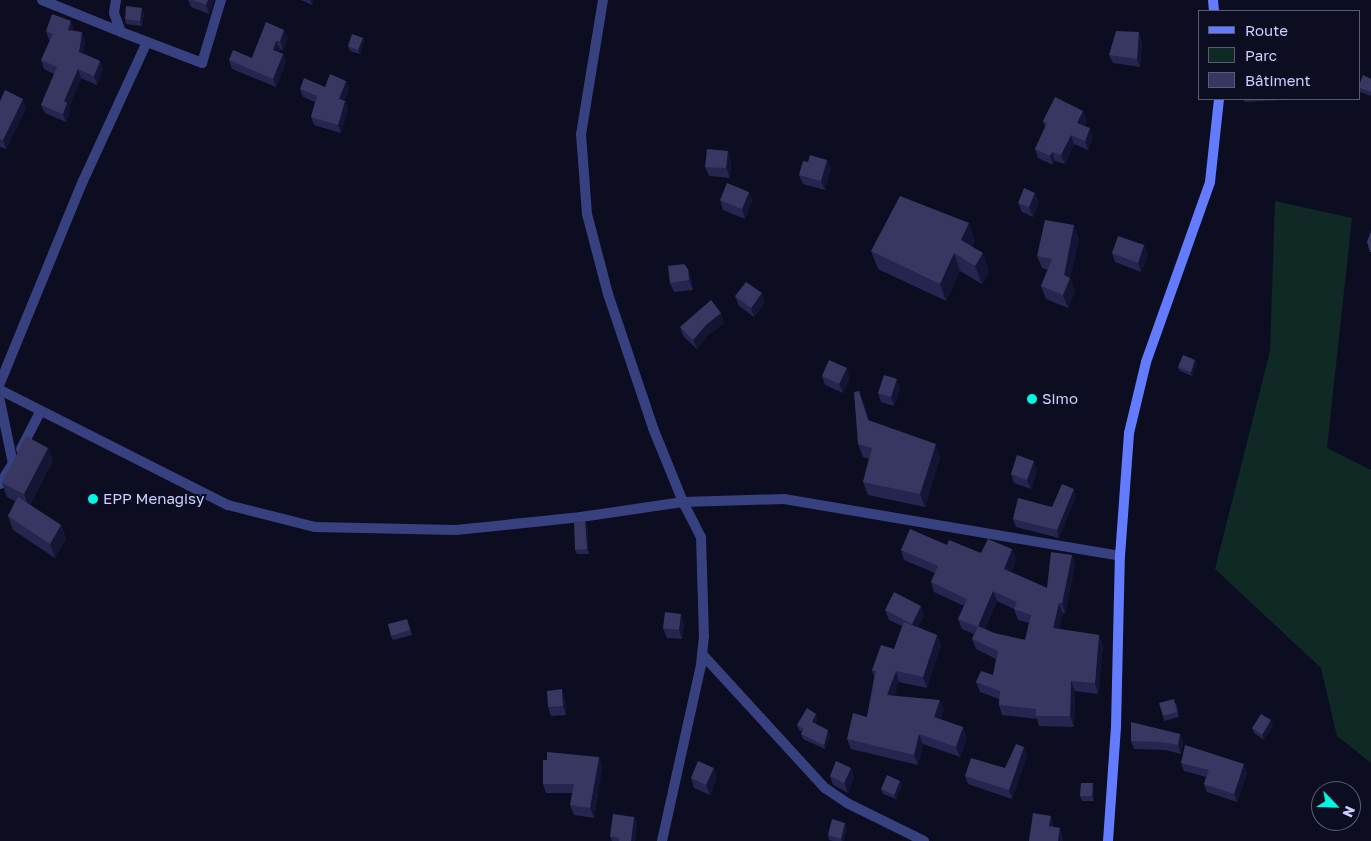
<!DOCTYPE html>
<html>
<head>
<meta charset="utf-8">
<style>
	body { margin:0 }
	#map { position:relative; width:1371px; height:841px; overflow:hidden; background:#0c0d20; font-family:"Golos Text",sans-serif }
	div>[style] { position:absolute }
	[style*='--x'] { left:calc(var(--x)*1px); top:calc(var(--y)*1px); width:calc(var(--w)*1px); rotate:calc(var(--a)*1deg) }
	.green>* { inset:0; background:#0f2a25 }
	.street>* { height:10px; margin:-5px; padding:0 5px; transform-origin:5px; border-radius:5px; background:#374180 }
	.secondary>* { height:10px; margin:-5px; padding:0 5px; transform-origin:5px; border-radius:5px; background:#637bff }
	.wall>* { inset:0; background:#26254f }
	.shaded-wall>* { inset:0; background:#141434 }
	.building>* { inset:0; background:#373762 }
	.dots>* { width:14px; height:14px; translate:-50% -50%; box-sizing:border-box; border:2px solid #0c0d20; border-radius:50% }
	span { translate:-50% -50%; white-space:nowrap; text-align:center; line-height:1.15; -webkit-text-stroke:4px #0c0d20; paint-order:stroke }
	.poi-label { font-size:15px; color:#cccfff }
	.left { translate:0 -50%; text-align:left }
	.legend { position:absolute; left:1198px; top:10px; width:162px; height:90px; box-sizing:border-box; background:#0c0d20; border:1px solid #595b79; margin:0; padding:6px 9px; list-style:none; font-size:15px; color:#cccfff }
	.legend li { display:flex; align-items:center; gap:10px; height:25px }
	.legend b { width:25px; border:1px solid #595b79 }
	.north { position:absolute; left:1311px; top:781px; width:50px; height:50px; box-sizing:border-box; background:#0c0d20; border:1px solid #595b79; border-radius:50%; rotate:114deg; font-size:14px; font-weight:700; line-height:20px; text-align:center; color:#cccfff }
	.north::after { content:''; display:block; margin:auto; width:18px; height:22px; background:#00f7e3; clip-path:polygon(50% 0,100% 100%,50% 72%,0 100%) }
</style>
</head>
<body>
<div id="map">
	<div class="green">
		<i style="clip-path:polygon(1275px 201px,1352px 218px,1327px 448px,1371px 470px,1371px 763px,1337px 736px,1321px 668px,1215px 569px,1270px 351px)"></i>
	</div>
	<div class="street">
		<i style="--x:42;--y:0;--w:85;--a:22.1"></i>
		<i style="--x:116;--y:0;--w:13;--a:99"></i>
		<i style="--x:114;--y:13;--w:20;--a:70"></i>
		<i style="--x:121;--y:32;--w:87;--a:20.9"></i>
		<i style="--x:202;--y:63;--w:66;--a:-73.2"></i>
		<i style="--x:603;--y:0;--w:136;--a:99.3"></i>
		<i style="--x:581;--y:134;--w:80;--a:85.7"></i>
		<i style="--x:587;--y:214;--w:83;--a:75.3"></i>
		<i style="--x:608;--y:294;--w:141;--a:71.4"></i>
		<i style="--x:653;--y:428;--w:80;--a:67.9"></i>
		<i style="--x:683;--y:502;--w:39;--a:63"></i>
		<i style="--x:701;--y:537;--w:99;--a:88.3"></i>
		<i style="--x:704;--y:636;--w:29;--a:96"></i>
		<i style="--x:701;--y:665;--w:180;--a:102.5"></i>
		<i style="--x:0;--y:383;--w:218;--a:-67.7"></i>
		<i style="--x:83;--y:181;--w:153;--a:-65.3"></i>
		<i style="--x:0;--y:390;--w:255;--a:26.8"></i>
		<i style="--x:228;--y:505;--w:90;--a:14.2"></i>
		<i style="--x:315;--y:527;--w:141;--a:1.2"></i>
		<i style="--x:456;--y:530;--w:126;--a:-5.9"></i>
		<i style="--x:581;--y:517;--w:103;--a:-8.4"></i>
		<i style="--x:683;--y:502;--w:101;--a:-1.7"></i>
		<i style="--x:784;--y:499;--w:341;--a:9.6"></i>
		<i style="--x:0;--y:401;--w:64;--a:78.3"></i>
		<i style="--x:21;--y:449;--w:42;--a:-62.8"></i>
		<i style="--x:0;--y:484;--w:26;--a:-58"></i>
		<i style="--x:702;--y:654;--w:182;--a:47.5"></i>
		<i style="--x:825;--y:788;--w:27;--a:34"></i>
		<i style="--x:847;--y:803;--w:86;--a:26.3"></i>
	</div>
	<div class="secondary">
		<i style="--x:1213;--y:0;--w:11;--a:85"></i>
		<i style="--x:1108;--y:841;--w:114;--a:-86"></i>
		<i style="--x:1116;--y:727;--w:171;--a:-88.7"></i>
		<i style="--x:1120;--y:556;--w:123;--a:-85.8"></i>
		<i style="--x:1129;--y:433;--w:73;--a:-76.5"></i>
		<i style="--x:1146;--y:362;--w:191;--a:-70.4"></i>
		<i style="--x:1210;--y:182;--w:83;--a:-83.8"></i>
	</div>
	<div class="wall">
		<i style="clip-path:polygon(188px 0,214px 0,209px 14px,191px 7px)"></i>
		<i style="clip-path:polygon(301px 0,313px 0,312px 5px)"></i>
		<i style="clip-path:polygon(144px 13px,142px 26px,126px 24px,125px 19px)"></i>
		<i style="clip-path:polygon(266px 22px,288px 38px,283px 50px,280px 49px,279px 52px,283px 54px,286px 63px,276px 87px,232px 69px,229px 60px,252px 58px)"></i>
		<i style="clip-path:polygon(74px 30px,74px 31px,85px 40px,83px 53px,100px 61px,103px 69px,97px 85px,81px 78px,69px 107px,70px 111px,66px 122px,45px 113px,41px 105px,54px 74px,44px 69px,41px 60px,50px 40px,49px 40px,46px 31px)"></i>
		<i style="clip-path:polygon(363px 38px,364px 43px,360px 54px,350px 51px,348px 46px)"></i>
		<i style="clip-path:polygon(1142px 41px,1140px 67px,1113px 63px,1109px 55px)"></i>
		<i style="clip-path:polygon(1371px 79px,1371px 96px,1360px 92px,1360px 83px)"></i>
		<i style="clip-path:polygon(346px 81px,349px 89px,344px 100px,345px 101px,348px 109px,341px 133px,314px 125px,311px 117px,315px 102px,303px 97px,300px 89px,325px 87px)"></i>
		<i style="clip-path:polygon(1244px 99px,1301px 99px,1245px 102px)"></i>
		<i style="clip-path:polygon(0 101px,26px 108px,6px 149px,0 147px)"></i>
		<i style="clip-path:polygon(1087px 120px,1084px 126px,1093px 137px,1088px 150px,1074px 144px,1065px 164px,1055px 161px,1053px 165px,1038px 158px,1035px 149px,1045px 127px,1043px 121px)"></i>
		<i style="clip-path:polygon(731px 160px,730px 178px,709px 176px,705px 167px)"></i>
		<i style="clip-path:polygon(827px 160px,831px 169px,825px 190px,803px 184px,799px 175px)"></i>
		<i style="clip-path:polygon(749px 192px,752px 201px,745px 219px,723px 210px,720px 200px)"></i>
		<i style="clip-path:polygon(1039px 202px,1033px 217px,1022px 212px,1018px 203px)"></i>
		<i style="clip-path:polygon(1079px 238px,1070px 278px,1075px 291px,1068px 308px,1046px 299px,1041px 286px,1048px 270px,1042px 268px,1037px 256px)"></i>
		<i style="clip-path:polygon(975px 240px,972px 247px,989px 271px,982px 284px,960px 271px,946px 301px,878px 269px,871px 251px)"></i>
		<i style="clip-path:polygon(1144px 245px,1148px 255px,1141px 272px,1115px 262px,1112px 253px)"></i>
		<i style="clip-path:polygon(688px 269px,691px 278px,693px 290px,674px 292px,670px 283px)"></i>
		<i style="clip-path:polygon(735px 296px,765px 302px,754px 317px,739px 306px)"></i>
		<i style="clip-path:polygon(724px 323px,709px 334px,697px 349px,683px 336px,680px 327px)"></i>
		<i style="clip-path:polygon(1197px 364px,1192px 376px,1180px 371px,1178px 367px)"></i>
		<i style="clip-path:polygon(822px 376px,850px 378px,843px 393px,825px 385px)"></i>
		<i style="clip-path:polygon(900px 389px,894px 406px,881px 402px,878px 393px)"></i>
		<i style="clip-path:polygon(864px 404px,869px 421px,940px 457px,925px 507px,868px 495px,863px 482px,869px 459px,863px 457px,858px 444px)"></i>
		<i style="clip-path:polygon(48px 448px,53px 461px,30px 505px,61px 525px,66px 539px,55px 558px,13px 530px,8px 516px,15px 501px,7px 497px,2px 483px)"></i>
		<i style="clip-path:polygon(1037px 470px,1031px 489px,1014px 483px,1011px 474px)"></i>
		<i style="clip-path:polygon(1076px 496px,1059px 538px,1016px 527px,1013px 519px,1052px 507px)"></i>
		<i style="clip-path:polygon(585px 521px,587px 525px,589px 554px,577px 554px,575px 550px)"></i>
		<i style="clip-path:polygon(evenodd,947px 545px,981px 553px,1012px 549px,1016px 560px,1011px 572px,1047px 588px,1072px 555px,1075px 565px,1065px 613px,1063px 613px,1059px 629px,1099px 635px,1103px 645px,1098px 694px,1075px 691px,1074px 727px,1039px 726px,1037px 719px,1002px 715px,999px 705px,999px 699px,980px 692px,976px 682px,993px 675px,996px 659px,976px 649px,972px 639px,974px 634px,962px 629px,958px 619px,964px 606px,934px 592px,931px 582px,935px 573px,904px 560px,901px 550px,947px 545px,997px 601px,1014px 609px,1018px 620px,1029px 623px,1025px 640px,994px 633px,985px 629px,997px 601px)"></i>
		<i style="clip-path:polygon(885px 610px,924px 615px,918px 627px,937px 635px,941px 645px,927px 688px,899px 682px,894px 696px,944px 710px,940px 719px,963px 727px,967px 738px,960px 757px,923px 744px,918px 765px,851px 749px,847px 739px,867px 717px,874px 677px,872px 670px,894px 649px,902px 626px,889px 620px)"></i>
		<i style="clip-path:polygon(407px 619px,412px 635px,393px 640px,391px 636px)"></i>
		<i style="clip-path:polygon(684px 623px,682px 639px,667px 638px,663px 628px)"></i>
		<i style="clip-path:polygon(565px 699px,566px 715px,551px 716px,548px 707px)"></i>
		<i style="clip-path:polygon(1176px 703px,1179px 717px,1164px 721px,1163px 716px)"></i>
		<i style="clip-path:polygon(818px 718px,815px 724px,830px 735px,825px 749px,803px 739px,801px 734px,802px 732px,799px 730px,797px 725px)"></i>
		<i style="clip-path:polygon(1273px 725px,1264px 740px,1254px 733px,1252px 728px)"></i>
		<i style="clip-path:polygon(1180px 734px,1183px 743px,1181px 754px,1165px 750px,1134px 749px,1131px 741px)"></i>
		<i style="clip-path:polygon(1027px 756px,1012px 799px,968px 784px,965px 776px,1005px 768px)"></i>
		<i style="clip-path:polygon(599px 757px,602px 767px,594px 818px,574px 815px,570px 805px,572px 793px,546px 793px,543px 784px)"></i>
		<i style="clip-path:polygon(1181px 763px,1247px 773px,1237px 802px,1207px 792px,1204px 784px,1206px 777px,1184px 771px)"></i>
		<i style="clip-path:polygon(851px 768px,854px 777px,848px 793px,833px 785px,830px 776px)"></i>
		<i style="clip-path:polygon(717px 777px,710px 795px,694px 788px,691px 778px)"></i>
		<i style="clip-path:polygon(902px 785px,896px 799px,883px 794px,881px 789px)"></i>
		<i style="clip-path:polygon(1094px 788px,1094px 801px,1082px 801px,1080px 796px)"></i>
		<i style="clip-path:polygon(634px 817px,637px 825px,635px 841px,612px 841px,610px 836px)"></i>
		<i style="clip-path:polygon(847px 828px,843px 841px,833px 841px,829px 840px,828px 835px)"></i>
	</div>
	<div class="shaded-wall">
		<i style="clip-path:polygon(208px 0,214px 0,209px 14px,206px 5px)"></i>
		<i style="clip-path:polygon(310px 0,313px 0,312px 5px)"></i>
		<i style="clip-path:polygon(142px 8px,144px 13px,142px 26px,140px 21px)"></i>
		<i style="clip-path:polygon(71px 21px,74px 30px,71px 38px,68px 30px)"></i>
		<i style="clip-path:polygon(284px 30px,288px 38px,283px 50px,280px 41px)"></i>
		<i style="clip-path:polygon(82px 32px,85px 40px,82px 60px,79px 52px)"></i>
		<i style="clip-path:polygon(1139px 32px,1142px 41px,1140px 67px,1137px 59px)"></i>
		<i style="clip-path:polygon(363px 38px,364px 43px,360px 54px,358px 50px)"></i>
		<i style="clip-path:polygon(276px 41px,280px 49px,276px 59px,273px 50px)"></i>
		<i style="clip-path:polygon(283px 54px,286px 63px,276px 87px,273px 79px)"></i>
		<i style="clip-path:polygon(100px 61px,103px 69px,97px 85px,94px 76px)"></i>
		<i style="clip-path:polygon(78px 69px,81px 78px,69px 107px,70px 111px,66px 122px,63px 114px,64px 101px)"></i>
		<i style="clip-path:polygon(346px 81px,349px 89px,342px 107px,339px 99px)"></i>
		<i style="clip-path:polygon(23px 99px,26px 108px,6px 149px,3px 140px)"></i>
		<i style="clip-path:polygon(345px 101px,348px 109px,341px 133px,338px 125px)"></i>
		<i style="clip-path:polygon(1083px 111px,1087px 120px,1081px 132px,1077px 123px)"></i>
		<i style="clip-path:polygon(1090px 128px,1093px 137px,1088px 150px,1085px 141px)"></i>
		<i style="clip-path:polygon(1071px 135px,1074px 144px,1065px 164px,1061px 155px)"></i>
		<i style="clip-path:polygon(728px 151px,731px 160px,730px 178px,726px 168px)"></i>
		<i style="clip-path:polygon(1052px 152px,1055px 161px,1053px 165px,1050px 156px)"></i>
		<i style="clip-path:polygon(827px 160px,831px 169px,825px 190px,821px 181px)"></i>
		<i style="clip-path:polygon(749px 192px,752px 201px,745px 219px,742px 209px)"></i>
		<i style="clip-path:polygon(1035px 193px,1039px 202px,1033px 217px,1029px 207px)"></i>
		<i style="clip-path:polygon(969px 223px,975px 240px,967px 257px,961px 240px)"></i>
		<i style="clip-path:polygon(1074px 225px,1079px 238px,1070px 278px,1075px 291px,1068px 308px,1063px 295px,1064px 275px)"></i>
		<i style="clip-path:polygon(1144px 245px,1148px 255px,1141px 272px,1138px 263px)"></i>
		<i style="clip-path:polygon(954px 253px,960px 271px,946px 301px,940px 284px)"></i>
		<i style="clip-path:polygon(983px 253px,989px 271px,982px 284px,975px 266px)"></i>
		<i style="clip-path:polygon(688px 269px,691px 278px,693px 290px,689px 280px)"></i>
		<i style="clip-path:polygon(762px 293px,765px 302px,754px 317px,751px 308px)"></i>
		<i style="clip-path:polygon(721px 313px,724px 323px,709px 334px,697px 349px,693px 340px,706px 325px)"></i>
		<i style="clip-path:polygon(1195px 360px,1197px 364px,1192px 376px,1191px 372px)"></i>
		<i style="clip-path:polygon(847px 368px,850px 378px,843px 393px,839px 384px)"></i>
		<i style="clip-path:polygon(897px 379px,900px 389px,894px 406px,891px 397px)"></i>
		<i style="clip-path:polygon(859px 391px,864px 404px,872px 433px,868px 420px)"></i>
		<i style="clip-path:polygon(936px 444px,940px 457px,925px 507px,920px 494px)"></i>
		<i style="clip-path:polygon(48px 448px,53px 461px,29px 508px,24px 494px)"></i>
		<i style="clip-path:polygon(1034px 461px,1037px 470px,1031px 489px,1027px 480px)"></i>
		<i style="clip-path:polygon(1074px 489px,1076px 496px,1059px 538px,1057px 530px)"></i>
		<i style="clip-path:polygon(585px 521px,587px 525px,589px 554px,587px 549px)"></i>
		<i style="clip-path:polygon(61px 525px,66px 539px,55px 558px,50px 544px)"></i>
		<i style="clip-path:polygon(1012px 549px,1016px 560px,1008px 579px,1004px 569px)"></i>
		<i style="clip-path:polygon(1072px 555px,1075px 565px,1065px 613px,1062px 603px)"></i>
		<i style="clip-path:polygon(993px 591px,997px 601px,982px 636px,978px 626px)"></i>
		<i style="clip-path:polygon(1059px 603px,1063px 613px,1057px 639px,1053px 628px)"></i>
		<i style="clip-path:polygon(921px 606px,924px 615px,915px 633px,912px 624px)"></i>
		<i style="clip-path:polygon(681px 614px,684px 623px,682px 639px,679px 630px)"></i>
		<i style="clip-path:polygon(937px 635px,941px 645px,927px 688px,923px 677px)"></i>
		<i style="clip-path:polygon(1099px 635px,1103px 645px,1098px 694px,1095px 683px)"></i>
		<i style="clip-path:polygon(896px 671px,899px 682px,891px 706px,887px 695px)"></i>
		<i style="clip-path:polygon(1071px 681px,1075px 691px,1074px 727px,1070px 716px)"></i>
		<i style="clip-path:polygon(562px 689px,565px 699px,566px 715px,563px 706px)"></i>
		<i style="clip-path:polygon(940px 700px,944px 710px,937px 727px,934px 717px)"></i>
		<i style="clip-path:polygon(816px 714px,818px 718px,814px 727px,812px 722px)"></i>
		<i style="clip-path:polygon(1271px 720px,1273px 725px,1264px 740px,1262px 735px)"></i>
		<i style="clip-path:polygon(963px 727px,967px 738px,960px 757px,956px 747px)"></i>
		<i style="clip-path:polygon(828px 730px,830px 735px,825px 749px,824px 745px)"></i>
		<i style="clip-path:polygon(919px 734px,923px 744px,918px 765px,914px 755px)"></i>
		<i style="clip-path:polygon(1180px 734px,1183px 743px,1181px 754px,1178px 745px)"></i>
		<i style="clip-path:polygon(1024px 747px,1027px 756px,1012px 799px,1009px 790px)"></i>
		<i style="clip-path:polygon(599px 757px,602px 767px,594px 818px,590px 808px)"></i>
		<i style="clip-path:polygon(1244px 764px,1247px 773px,1237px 802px,1234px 794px)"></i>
		<i style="clip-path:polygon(714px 768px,717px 777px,710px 795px,706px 785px)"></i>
		<i style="clip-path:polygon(851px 768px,854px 777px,848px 793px,844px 783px)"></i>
		<i style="clip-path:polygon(900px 781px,902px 785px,896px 799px,894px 795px)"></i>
		<i style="clip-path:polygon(1093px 783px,1094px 788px,1094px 801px,1092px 796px)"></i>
		<i style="clip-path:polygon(1051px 816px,1054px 826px,1053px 836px,1049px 826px)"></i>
		<i style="clip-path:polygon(634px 817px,637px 825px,635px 841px,631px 841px)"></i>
		<i style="clip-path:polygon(845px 823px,847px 828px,843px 841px,842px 841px,841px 839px)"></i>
		<i style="clip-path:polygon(1060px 828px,1063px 837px,1063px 841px,1058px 841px)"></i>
	</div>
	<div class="building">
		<i style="clip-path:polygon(193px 0,208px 0,206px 5px)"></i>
		<i style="clip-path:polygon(126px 6px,142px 8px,140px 21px,125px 19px)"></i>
		<i style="clip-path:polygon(52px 14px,71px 21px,68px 30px,82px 32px,79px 52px,100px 61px,94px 76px,78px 69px,64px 101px,67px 103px,63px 114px,41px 105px,57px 67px,41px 60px,53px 34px,46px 31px)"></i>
		<i style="clip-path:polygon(266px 22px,284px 30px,280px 41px,276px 41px,273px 50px,283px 54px,273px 79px,229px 60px,233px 50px,252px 58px)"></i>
		<i style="clip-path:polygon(1116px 31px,1139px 32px,1137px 59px,1109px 55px)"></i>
		<i style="clip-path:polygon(352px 34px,363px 38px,358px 50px,348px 46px)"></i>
		<i style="clip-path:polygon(330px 74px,346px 81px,339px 99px,345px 101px,338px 125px,311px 117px,317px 96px,300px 89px,304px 78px,325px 87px)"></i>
		<i style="clip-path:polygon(1363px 75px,1371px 79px,1371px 92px,1360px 88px,1360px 83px)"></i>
		<i style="clip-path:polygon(5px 90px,23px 99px,3px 140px,0 139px,0 101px)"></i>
		<i style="clip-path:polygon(1055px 97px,1083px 111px,1077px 123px,1090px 128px,1085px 141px,1071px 135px,1061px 155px,1052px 152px,1050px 156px,1035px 149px,1047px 123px,1043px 121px)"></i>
		<i style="clip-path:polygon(707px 149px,728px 151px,726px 168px,705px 167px)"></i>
		<i style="clip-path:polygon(810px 155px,827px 160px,821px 181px,799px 175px,803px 161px,808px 162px)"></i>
		<i style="clip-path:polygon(727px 183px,749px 192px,742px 209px,720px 200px)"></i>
		<i style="clip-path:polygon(1024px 188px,1035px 193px,1029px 207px,1018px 203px)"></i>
		<i style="clip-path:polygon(900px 196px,969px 223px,961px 240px,983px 253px,975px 266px,954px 253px,940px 284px,871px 251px)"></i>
		<i style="clip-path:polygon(1045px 220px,1074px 225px,1064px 275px,1070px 278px,1063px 295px,1041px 286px,1052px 259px,1037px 256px)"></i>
		<i style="clip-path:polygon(1371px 231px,1371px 252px,1370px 252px,1367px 242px)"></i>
		<i style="clip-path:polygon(1118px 236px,1144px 245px,1138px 263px,1112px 253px)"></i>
		<i style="clip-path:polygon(684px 264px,688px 269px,689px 280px,670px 283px,668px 266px)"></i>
		<i style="clip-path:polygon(746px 282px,762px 293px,751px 308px,735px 296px)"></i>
		<i style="clip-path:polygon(711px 300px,721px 313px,706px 325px,693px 340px,680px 327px)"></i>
		<i style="clip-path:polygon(1183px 355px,1195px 360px,1191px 372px,1178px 367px)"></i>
		<i style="clip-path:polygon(829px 360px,847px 368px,839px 384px,822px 376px)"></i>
		<i style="clip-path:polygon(884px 375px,897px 379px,891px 397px,878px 393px)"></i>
		<i style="clip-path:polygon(859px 391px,868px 420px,936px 444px,920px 494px,863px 482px,872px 448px,858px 444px,854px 392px)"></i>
		<i style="clip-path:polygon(26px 436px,48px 448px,24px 494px,2px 483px)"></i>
		<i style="clip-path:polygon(1017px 455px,1034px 461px,1027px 480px,1011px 474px)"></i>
		<i style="clip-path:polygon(1062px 484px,1074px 489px,1057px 530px,1013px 519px,1018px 498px,1052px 507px)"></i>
		<i style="clip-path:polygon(18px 497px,61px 525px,50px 544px,8px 516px)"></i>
		<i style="clip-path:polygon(585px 521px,587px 549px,575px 550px,574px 522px)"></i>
		<i style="clip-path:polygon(evenodd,910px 529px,947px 545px,949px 540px,981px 553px,988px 539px,1012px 549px,1004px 569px,1047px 588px,1051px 552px,1072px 555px,1062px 603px,1059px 603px,1053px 628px,1099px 635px,1095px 683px,1071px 681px,1070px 716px,1036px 716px,1036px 709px,999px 705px,1000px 691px,976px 682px,981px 671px,993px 675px,998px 651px,972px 639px,978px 627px,958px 619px,967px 599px,931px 582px,938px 566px,901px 550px,910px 529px,993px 591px,1017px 602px,1014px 609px,1031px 615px,1025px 640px,994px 633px,978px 626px,993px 591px)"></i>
		<i style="clip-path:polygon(894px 592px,921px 606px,912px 624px,885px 610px)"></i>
		<i style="clip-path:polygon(665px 612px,681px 614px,679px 630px,663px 628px)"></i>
		<i style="clip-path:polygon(407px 619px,410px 630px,391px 636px,388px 624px)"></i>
		<i style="clip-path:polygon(904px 622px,937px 635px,923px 677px,896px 671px,887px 695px,940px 700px,934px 717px,963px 727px,956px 747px,919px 734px,914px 755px,847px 739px,853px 713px,867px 717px,876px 671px,872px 670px,881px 645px,894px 649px)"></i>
		<i style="clip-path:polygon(562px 689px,563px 706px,548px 707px,547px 691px)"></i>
		<i style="clip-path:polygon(1174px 699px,1177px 712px,1163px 716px,1159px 703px)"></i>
		<i style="clip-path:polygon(807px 708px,816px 714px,812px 722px,828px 730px,824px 745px,801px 734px,804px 729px,797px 725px)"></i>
		<i style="clip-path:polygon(1261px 714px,1271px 720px,1262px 735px,1252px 728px)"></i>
		<i style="clip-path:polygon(1131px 722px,1180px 734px,1178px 745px,1162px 742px,1131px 741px)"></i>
		<i style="clip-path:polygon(1016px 744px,1024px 747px,1009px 790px,965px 776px,971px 758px,1005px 768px)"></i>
		<i style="clip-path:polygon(1185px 745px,1244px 764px,1234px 794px,1204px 784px,1209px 770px,1181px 763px)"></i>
		<i style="clip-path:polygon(547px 752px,599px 757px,590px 808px,570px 805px,574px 784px,543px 784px,543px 760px,547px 760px)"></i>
		<i style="clip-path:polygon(698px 761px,714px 768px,706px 785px,691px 778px)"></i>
		<i style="clip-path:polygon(836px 761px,851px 768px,844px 783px,830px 776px)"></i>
		<i style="clip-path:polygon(887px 775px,900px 781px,894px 795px,881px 789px)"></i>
		<i style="clip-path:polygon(1081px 783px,1093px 783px,1092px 796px,1080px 796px)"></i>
		<i style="clip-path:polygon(1033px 813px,1051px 816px,1049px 826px,1060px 828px,1058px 841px,1029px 841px)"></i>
		<i style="clip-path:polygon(613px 814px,634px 817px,631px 841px,619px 841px,619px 838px,610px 836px)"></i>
		<i style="clip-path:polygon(832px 819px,845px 823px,841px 839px,828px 835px)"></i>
	</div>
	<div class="dots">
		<i style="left:1032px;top:399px;background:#00f7e3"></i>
		<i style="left:93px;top:499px;background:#00f7e3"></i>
	</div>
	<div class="poi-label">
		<span class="left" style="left:1042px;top:399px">Simo</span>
		<span class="left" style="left:103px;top:499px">EPP Menagisy</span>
	</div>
	<ul class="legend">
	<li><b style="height:6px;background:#637bff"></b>Route</li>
	<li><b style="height:14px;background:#0f2a25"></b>Parc</li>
	<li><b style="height:14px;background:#373762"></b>Bâtiment</li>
	</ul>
	<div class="north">N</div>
</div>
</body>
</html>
